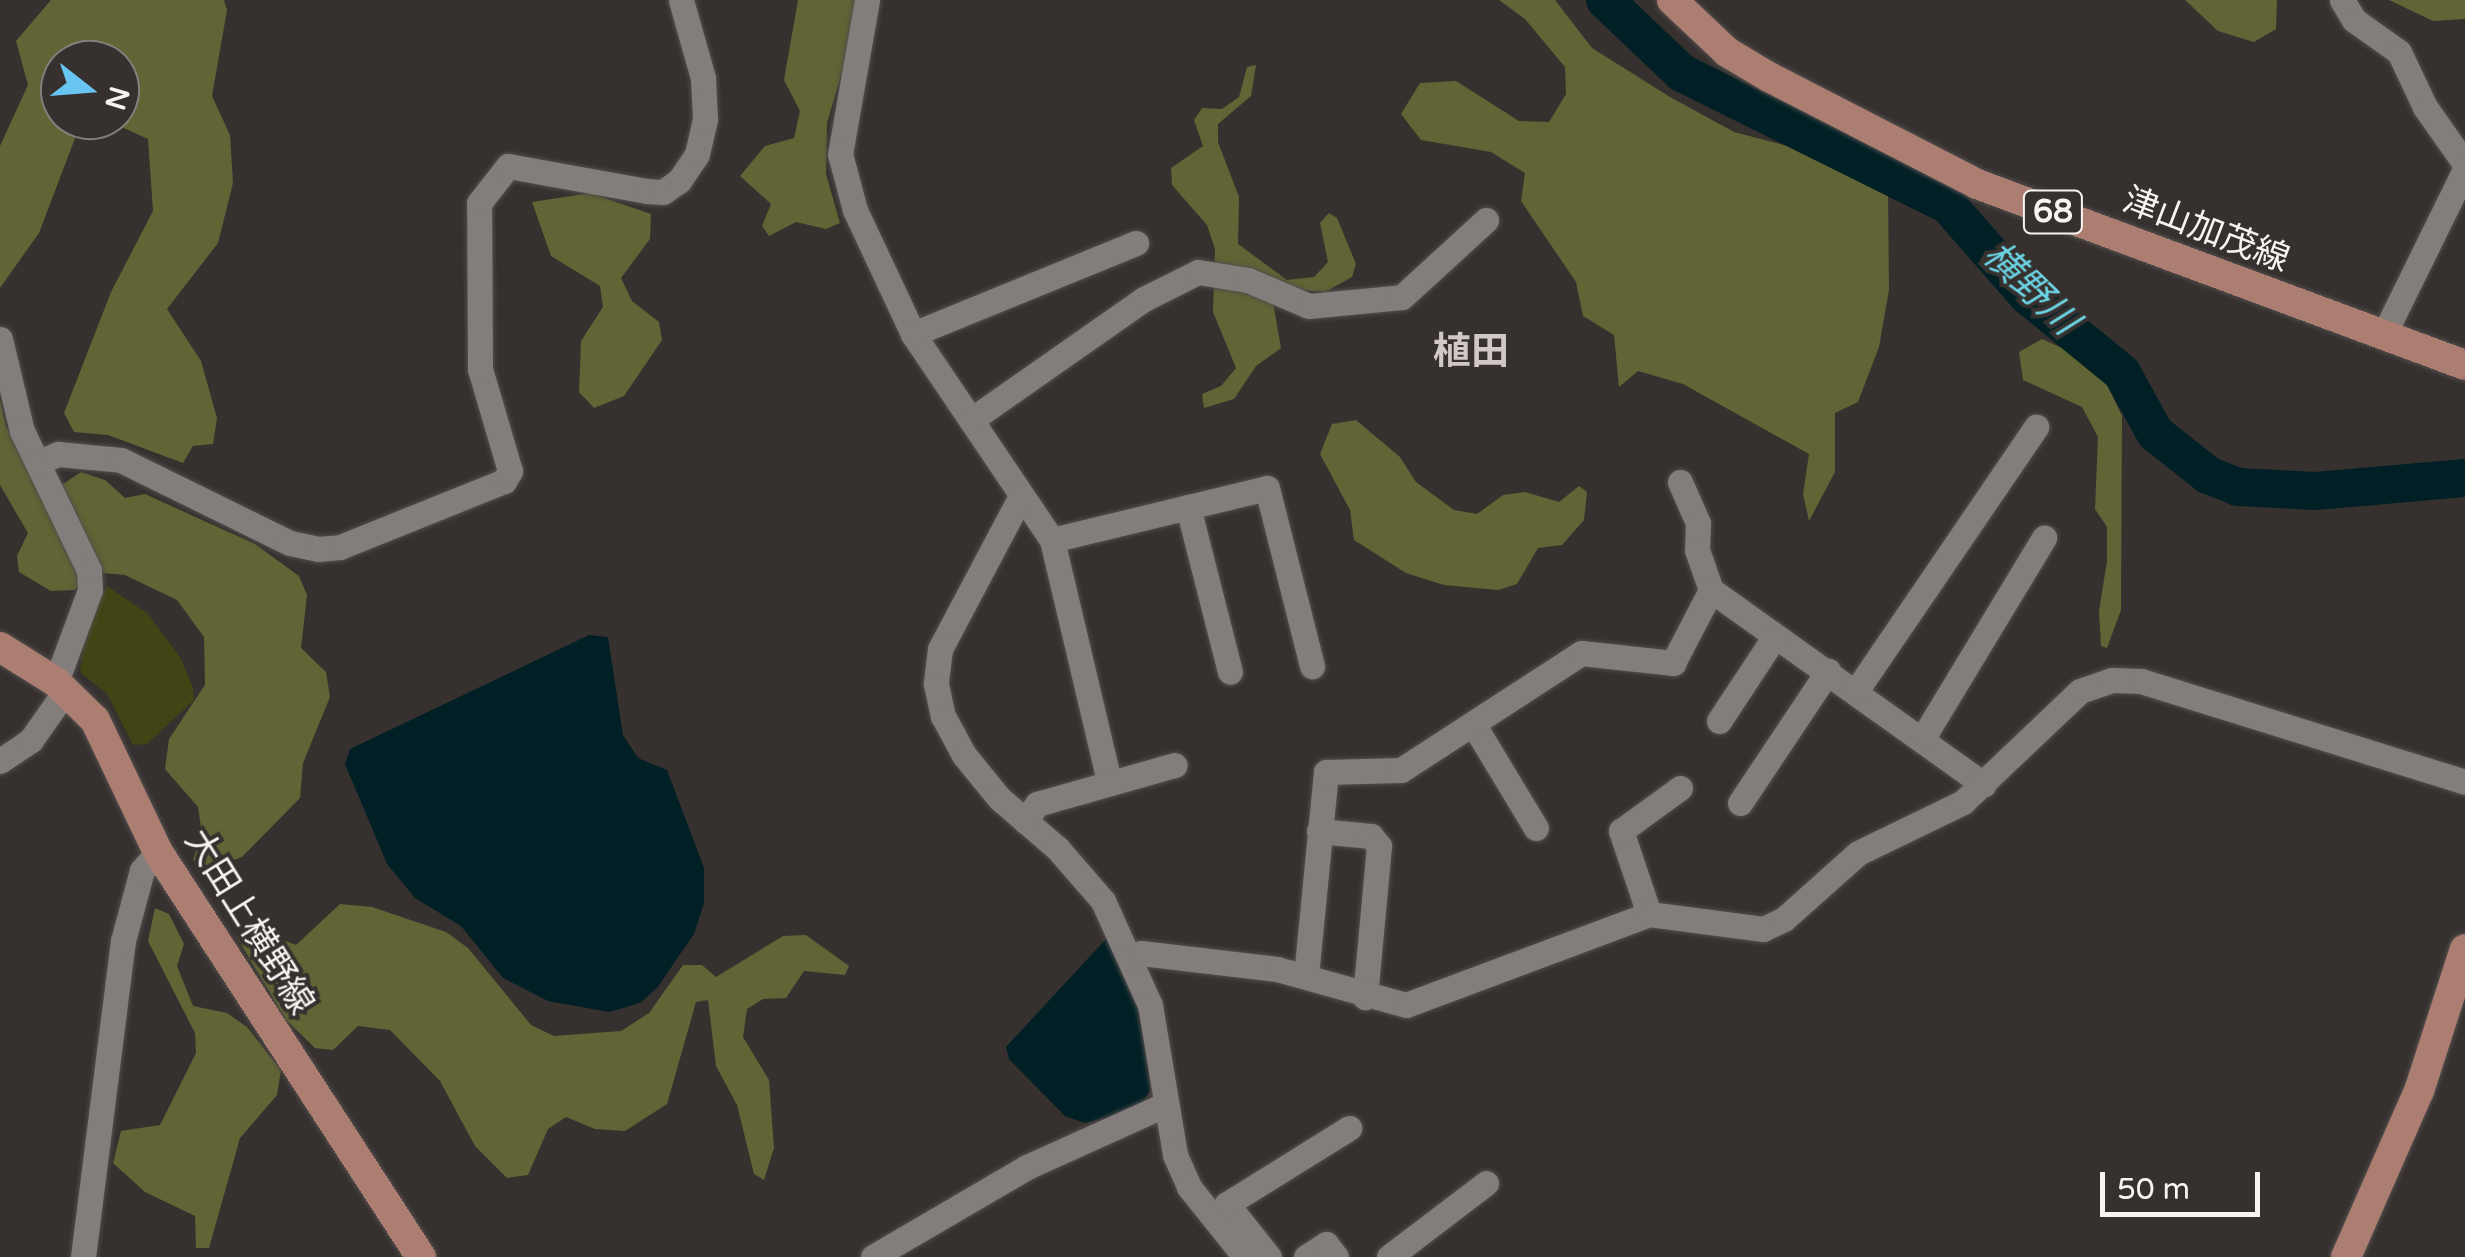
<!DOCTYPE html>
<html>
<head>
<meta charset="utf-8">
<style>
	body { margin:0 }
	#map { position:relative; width:2465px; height:1257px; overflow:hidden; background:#36312f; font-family:"Varela Round","Noto Sans JP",sans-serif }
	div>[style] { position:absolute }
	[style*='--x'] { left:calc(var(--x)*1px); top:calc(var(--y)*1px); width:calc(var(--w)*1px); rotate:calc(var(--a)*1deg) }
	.green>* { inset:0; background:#424415 }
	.forest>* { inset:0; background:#616434 }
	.water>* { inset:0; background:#002026 }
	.river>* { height:38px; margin:-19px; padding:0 19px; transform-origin:19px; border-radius:19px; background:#002026 }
	.roads { filter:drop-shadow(0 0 2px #524e4c) drop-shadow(0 0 2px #524e4c) }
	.minor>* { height:25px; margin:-12.5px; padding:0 12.5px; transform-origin:12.5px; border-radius:12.5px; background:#837d7b }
	.major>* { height:30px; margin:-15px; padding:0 15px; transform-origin:15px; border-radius:15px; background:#ac7e72 }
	span { translate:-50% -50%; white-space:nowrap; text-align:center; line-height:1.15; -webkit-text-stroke:8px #36312f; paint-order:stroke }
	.shield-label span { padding:2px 8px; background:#36312f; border:2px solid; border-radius:8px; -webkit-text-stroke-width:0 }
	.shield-label { font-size:32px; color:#f8f4f3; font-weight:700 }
	.street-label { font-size:35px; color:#f8f4f3 }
	.water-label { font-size:38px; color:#6bd4e4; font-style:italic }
	.neighbourhood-label { font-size:38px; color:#d0c9c6; font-weight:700 }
	.north { position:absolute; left:40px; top:40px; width:100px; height:100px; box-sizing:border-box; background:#36312f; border:2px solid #847f7d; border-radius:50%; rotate:107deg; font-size:28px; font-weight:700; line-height:40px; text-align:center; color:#f8f4f3 }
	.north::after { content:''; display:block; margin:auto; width:35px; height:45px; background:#68c4f0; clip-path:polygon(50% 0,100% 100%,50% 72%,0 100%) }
	.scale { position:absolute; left:2100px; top:1172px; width:160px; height:45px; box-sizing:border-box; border:5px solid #f8f4f3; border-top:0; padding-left:12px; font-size:30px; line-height:35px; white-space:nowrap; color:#f8f4f3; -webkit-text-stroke:8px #36312f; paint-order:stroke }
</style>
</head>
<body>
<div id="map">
	<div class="green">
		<i style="clip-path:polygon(107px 586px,148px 614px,180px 657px,193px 687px,194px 700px,147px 744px,133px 745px,107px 694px,80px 672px,85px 635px)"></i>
	</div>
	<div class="forest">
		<i style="clip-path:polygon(51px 0,224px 0,227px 10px,212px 96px,230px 135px,233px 183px,218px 243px,167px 309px,201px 361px,217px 418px,213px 444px,193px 446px,183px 463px,108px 435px,74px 432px,64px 413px,111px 292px,153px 211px,148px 139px,106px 120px,120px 120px,120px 60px,60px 60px,60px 120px,82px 120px,39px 233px,0 288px,0 146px,28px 85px,16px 41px)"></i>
		<i style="clip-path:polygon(798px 0,855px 0,847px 56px,827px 123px,826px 174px,840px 223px,826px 229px,796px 222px,769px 236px,762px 226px,771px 204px,740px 176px,765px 146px,794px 138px,800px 111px,784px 80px)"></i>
		<i style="clip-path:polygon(1499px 0,1555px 0,1592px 48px,1670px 97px,1734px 132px,1807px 151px,1888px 188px,1889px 290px,1879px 347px,1858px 402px,1835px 413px,1835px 472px,1809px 521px,1803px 494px,1809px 454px,1683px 384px,1638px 371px,1619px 387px,1614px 335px,1583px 316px,1576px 282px,1521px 201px,1525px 173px,1491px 152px,1421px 140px,1401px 114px,1420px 83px,1456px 81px,1519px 121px,1549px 122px,1566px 94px,1565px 67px,1525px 19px)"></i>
		<i style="clip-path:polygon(2185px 0,2277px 0,2276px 29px,2254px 42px,2218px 31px)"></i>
		<i style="clip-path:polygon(2389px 0,2465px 0,2465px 19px,2433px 21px)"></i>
		<i style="clip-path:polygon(1256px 65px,1251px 96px,1218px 124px,1218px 142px,1239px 197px,1238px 244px,1287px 280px,1314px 277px,1328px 262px,1320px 223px,1329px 213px,1337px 218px,1356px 264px,1352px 277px,1325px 292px,1288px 289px,1273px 302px,1281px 348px,1256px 366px,1234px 399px,1204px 408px,1202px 394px,1221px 386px,1236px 368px,1213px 312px,1215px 249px,1207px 225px,1172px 185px,1171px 168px,1203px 146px,1194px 120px,1202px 108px,1222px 109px,1239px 97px,1247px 67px)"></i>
		<i style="clip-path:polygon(590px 193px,651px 214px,650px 239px,621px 278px,632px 301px,659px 322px,662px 340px,624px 396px,594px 408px,579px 392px,581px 341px,603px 307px,600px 286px,551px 256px,532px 202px)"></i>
		<i style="clip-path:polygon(2042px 339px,2097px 364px,2122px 416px,2121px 610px,2107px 648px,2101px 646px,2099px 611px,2107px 561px,2107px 527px,2095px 509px,2098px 437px,2082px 407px,2023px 380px,2019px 352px)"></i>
		<i style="clip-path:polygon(0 399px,6px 427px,48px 494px,81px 472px,105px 480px,125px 498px,145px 494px,255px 544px,299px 576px,307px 595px,301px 648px,326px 672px,330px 697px,303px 763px,300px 798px,242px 857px,213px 868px,193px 860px,202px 834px,198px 807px,165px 769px,169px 739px,205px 685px,204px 637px,177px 600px,125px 575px,102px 573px,74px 590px,51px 591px,19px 572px,17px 556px,28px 533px,0 485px)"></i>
		<i style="clip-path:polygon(1356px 420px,1400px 457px,1416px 482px,1454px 510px,1477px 514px,1503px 495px,1525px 492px,1559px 502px,1579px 486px,1587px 492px,1584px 520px,1562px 545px,1538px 548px,1517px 584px,1498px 590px,1444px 585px,1406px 573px,1354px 540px,1350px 510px,1320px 454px,1332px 424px)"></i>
		<i style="clip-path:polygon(340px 904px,372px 907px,446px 932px,468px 948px,531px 1025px,554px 1036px,621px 1031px,649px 1013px,683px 965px,702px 965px,716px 977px,783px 936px,806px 935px,849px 966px,845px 975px,804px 971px,786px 998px,763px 999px,747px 1009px,743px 1037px,769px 1080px,774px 1148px,764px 1180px,754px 1174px,737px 1105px,716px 1066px,708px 1000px,696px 1002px,667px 1104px,625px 1131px,595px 1129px,566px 1117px,548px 1129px,528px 1175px,507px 1178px,475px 1146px,440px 1081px,390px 1030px,358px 1026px,333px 1050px,315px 1048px,286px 1020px,235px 934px,249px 927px,296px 945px)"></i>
		<i style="clip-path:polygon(155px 908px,169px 914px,184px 944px,177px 966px,193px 1006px,227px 1013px,247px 1027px,281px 1070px,277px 1095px,240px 1138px,209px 1248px,196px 1248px,195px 1216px,145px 1192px,113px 1163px,121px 1131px,160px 1125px,196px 1053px,195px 1033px,148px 941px)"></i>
	</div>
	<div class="water">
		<i style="clip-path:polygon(589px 635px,608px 637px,623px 735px,638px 758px,667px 770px,704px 868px,704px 903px,694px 934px,657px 988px,640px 1003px,609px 1012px,548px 1001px,503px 978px,461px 926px,415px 898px,387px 864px,345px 764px,350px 749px)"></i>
		<i style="clip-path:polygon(1106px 939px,1134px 989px,1147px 1038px,1150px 1091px,1137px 1110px,1085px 1123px,1065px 1116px,1009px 1059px,1006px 1047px)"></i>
	</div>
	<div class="river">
		<i style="--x:1605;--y:0;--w:106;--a:43.5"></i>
		<i style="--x:1682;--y:73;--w:297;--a:26.4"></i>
		<i style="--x:1948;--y:205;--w:121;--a:48.7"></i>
		<i style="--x:2028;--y:296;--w:122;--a:39.3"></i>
		<i style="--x:2122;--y:373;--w:68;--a:61.2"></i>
		<i style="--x:2155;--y:433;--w:68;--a:38.4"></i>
		<i style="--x:2208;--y:475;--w:32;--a:22"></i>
		<i style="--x:2238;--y:487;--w:78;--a:2.9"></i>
		<i style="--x:2316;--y:491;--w:150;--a:-5"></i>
	</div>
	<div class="roads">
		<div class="minor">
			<i style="--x:867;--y:0;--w:156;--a:99.9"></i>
			<i style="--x:840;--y:154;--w:58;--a:75"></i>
			<i style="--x:855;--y:210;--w:137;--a:64.9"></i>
			<i style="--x:913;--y:334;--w:249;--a:56"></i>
			<i style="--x:1052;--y:540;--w:249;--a:76.7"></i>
			<i style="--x:2342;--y:0;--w:23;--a:59"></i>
			<i style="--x:2354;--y:20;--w:55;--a:35.4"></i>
			<i style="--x:2399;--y:52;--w:61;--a:64.7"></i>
			<i style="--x:2425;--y:107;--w:70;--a:54.9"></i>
			<i style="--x:913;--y:334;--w:241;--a:-22.2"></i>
			<i style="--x:2383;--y:336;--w:186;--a:-63.8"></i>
			<i style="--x:0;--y:339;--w:95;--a:76.6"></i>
			<i style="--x:22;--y:431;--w:154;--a:64.3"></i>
			<i style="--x:89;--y:570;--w:20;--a:87"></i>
			<i style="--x:90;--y:590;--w:98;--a:110.3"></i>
			<i style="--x:971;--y:420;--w:211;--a:-35"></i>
			<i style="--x:1144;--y:299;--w:60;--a:-26.6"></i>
			<i style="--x:1198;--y:272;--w:51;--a:9.1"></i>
			<i style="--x:1248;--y:280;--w:66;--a:23.1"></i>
			<i style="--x:1309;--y:306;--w:93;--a:-5.5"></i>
			<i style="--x:1402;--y:297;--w:114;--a:-42.5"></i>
			<i style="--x:39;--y:462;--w:21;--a:-23"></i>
			<i style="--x:58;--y:454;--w:63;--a:5.4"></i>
			<i style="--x:121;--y:460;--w:188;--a:26.2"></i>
			<i style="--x:290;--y:543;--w:29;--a:12"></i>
			<i style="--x:318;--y:549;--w:22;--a:-5"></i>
			<i style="--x:340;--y:547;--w:177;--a:-21.9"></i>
			<i style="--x:504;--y:481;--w:12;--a:-59"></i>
			<i style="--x:510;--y:471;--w:106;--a:-106.4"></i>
			<i style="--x:480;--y:369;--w:166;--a:-90.3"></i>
			<i style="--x:479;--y:203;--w:47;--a:-51.9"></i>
			<i style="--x:508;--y:166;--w:141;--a:10.2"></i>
			<i style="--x:647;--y:191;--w:16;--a:4"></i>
			<i style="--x:663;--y:192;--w:19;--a:-35"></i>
			<i style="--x:679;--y:181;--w:32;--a:-56"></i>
			<i style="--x:697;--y:154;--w:36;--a:-77"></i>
			<i style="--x:705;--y:119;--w:41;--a:-92.8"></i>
			<i style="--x:703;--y:78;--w:81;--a:-105.8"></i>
			<i style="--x:1680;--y:482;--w:45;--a:66.3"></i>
			<i style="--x:1698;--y:523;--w:27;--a:92"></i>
			<i style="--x:1697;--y:550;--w:42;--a:70.7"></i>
			<i style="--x:1711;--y:590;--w:335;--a:35.5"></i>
			<i style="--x:1021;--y:496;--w:173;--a:117.9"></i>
			<i style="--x:940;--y:649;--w:35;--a:97"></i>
			<i style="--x:936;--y:684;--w:33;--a:78"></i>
			<i style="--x:943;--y:716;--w:44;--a:61.7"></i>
			<i style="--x:964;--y:755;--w:55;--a:50.9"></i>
			<i style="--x:999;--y:798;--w:78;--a:40.8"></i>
			<i style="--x:1058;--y:849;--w:69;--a:49.1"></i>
			<i style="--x:1103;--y:901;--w:114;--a:65.7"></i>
			<i style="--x:1150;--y:1005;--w:152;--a:80.5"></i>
			<i style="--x:1175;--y:1155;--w:35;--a:66"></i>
			<i style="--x:1189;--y:1187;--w:90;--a:51.3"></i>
			<i style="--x:1188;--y:507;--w:170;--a:75.7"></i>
			<i style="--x:1052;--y:540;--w:221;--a:-13.6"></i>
			<i style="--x:1267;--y:488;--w:184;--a:75.8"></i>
			<i style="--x:1856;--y:691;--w:320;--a:-55.7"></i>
			<i style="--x:1719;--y:721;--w:102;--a:-56.6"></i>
			<i style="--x:1475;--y:727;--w:118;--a:58.9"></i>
			<i style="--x:1924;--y:736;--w:232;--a:-58.8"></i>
			<i style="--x:0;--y:761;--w:37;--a:-34"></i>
			<i style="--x:31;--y:740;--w:61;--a:-55"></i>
			<i style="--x:1740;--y:803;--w:159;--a:-56.3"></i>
			<i style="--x:1025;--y:821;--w:21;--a:-55"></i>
			<i style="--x:1037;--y:804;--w:143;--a:-15.8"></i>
			<i style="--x:1319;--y:831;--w:52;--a:5.5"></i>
			<i style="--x:1371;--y:836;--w:13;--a:51"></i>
			<i style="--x:1379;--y:846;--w:152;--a:95.3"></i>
			<i style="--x:1649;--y:914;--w:88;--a:-108.6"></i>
			<i style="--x:1621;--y:831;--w:73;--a:-36.1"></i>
			<i style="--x:1131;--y:958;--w:11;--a:-27"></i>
			<i style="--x:1141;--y:953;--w:137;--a:6.7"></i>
			<i style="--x:1277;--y:969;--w:134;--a:15.6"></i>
			<i style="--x:1406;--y:1005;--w:259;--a:-20.5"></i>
			<i style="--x:1649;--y:914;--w:115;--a:7.5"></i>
			<i style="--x:1763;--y:929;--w:23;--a:-25"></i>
			<i style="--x:1784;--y:919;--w:99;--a:-41.7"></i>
			<i style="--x:1858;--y:853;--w:117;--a:-25.9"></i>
			<i style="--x:1963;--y:802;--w:161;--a:-43.5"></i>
			<i style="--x:2080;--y:691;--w:34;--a:-19"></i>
			<i style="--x:2112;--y:680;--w:29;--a:2"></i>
			<i style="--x:2141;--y:681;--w:339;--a:17.3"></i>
			<i style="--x:1306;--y:976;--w:205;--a:-84.4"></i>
			<i style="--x:1326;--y:772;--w:75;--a:-1.5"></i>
			<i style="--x:1401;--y:770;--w:215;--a:-33"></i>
			<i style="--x:1581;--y:653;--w:93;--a:6.2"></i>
			<i style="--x:1673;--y:663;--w:82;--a:-62.5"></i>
			<i style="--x:83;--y:1257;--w:319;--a:-82.8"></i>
			<i style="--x:123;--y:941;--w:73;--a:-75"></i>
			<i style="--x:142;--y:870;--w:24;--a:-48"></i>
			<i style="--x:873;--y:1257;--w:178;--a:-30.3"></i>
			<i style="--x:1027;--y:1167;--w:150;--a:-24.3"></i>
			<i style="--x:1269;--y:1257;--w:68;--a:-128.4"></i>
			<i style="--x:1227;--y:1204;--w:144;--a:-31.9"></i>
			<i style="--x:1306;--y:1257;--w:24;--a:-33"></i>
			<i style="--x:1326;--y:1244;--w:16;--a:52"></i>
			<i style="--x:1389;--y:1257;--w:122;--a:-37.3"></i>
		</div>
		<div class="major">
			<i style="--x:1672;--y:0;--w:76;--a:43.4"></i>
			<i style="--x:1727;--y:52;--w:49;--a:30.8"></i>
			<i style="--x:1769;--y:77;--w:234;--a:27.2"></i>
			<i style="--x:1977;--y:184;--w:520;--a:20.35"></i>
			<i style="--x:0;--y:647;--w:66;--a:32"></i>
			<i style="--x:56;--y:682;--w:54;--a:44.3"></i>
			<i style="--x:95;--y:720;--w:146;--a:64.5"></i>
			<i style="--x:158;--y:852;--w:483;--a:57"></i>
			<i style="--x:2346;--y:1257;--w:181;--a:-66.3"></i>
			<i style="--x:2419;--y:1091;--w:149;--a:-72.1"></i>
		</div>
	</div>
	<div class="shield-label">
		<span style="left:2053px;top:212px">68</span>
	</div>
	<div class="street-label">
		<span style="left:2206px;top:230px;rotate:21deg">津山加茂線</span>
		<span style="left:249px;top:922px;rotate:58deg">大田上横野線</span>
	</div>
	<div class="water-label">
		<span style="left:2030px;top:289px;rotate:44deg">横野川</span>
	</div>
	<div class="neighbourhood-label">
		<span style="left:1471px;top:353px">植田</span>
	</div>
	<div class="north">N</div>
	<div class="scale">50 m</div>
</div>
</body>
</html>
